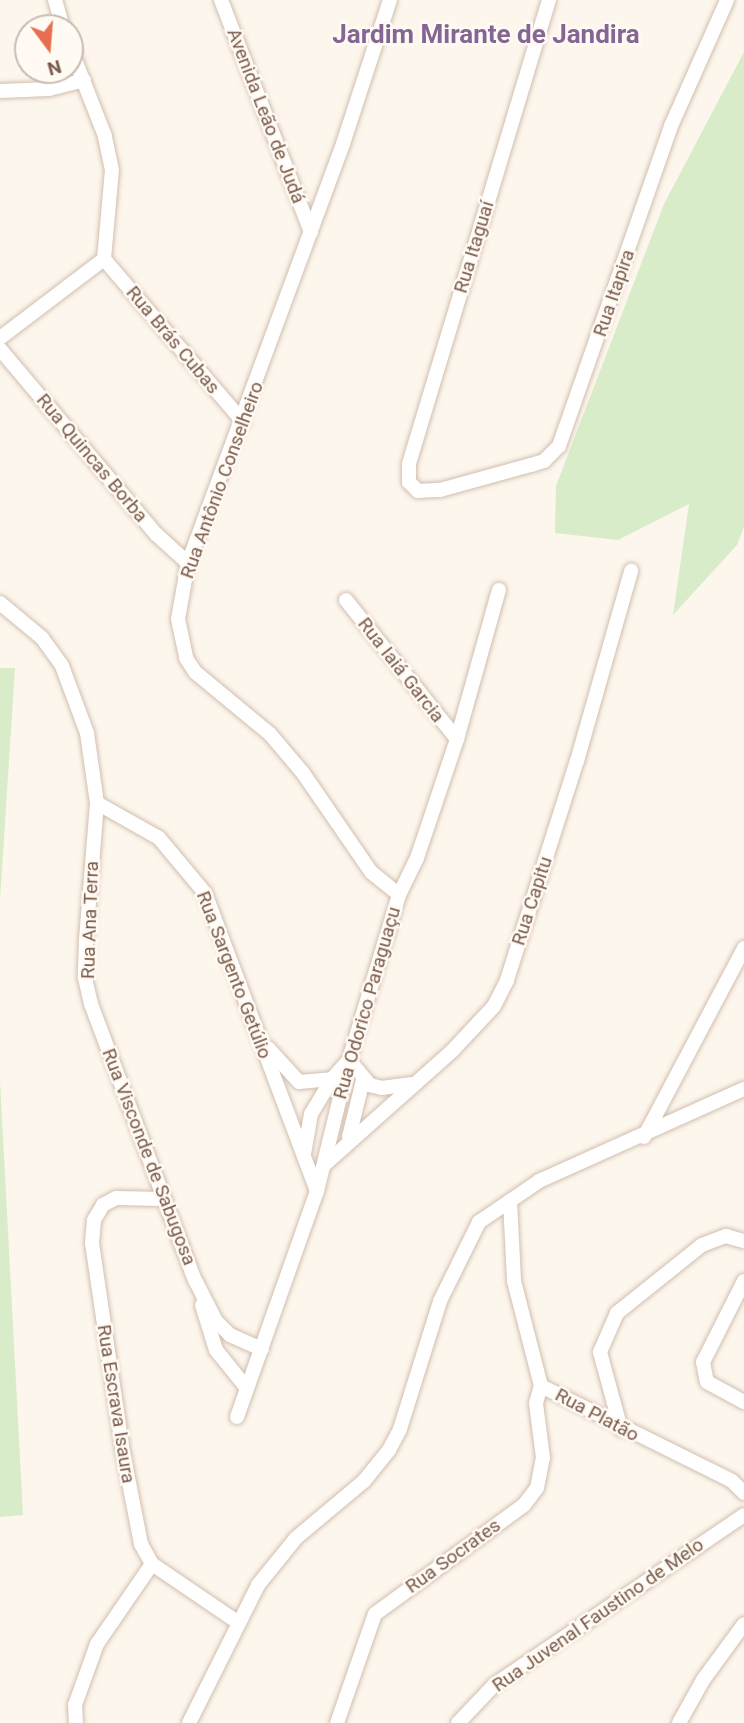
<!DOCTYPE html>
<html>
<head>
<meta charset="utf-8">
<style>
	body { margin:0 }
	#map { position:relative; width:744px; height:1723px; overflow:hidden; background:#fdf6ec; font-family:Roboto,sans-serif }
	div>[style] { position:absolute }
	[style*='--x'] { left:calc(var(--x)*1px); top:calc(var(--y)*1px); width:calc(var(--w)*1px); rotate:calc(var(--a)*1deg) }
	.green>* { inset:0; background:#d8ecc9 }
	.roads { filter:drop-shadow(0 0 2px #d1beb0) drop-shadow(0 0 2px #d1beb0) }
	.street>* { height:14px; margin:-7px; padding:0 7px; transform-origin:7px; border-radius:7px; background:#fff }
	span { translate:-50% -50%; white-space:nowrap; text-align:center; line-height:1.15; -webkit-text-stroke:5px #fffaf3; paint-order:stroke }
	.street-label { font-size:19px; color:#7a5c4d }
	.district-label { font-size:26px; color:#846695; font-weight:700 }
	.north { position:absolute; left:14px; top:14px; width:70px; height:70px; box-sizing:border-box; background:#fffaf3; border:2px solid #cabbb1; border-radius:50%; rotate:164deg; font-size:19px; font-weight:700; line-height:28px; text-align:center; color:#7a5c4d }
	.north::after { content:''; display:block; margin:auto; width:24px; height:32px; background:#e76f51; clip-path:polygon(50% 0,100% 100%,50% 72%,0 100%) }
</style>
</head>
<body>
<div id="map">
	<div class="green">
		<i style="clip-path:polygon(744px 52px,744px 527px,737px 545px,673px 615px,689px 504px,618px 540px,555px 533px,556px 486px,664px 204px)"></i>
		<i style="clip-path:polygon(0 668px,15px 668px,0 900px)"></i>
		<i style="clip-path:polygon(0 1080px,23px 1515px,0 1517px)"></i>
	</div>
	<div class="roads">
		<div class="street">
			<i style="--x:55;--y:0;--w:29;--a:74"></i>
			<i style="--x:221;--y:0;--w:249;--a:68.8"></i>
			<i style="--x:390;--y:0;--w:151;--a:108.1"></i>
			<i style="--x:343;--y:144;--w:447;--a:110.3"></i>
			<i style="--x:188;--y:563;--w:57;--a:100.1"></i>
			<i style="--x:178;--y:619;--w:40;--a:78"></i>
			<i style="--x:186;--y:658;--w:17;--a:57"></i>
			<i style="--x:195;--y:672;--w:97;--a:39.6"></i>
			<i style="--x:270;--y:734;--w:51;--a:49.8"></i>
			<i style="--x:303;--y:773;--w:120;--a:55.5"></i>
			<i style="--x:371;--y:872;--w:36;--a:39"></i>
			<i style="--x:549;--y:0;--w:485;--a:106.8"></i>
			<i style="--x:409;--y:464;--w:18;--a:90"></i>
			<i style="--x:409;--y:482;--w:13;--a:45"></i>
			<i style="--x:418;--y:491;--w:22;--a:-3"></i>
			<i style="--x:440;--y:490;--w:94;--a:-15.4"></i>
			<i style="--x:531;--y:465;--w:14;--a:-17"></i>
			<i style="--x:544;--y:461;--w:21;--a:-45"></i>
			<i style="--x:559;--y:446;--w:339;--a:-70.7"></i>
			<i style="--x:671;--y:126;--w:138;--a:-66"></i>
			<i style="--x:0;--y:91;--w:49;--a:-2.3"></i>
			<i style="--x:49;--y:89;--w:36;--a:-14"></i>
			<i style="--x:104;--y:259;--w:214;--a:49.5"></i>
			<i style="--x:0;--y:338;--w:131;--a:-37.2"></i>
			<i style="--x:104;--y:259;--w:89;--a:-84.9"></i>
			<i style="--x:112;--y:170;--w:35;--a:-102"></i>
			<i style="--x:105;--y:136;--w:96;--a:-111.5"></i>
			<i style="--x:0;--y:349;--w:242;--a:49.9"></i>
			<i style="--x:156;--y:534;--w:43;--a:42.2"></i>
			<i style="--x:346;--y:600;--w:178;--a:51.4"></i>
			<i style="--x:0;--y:603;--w:55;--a:39.8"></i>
			<i style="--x:42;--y:638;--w:34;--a:54"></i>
			<i style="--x:62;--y:666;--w:72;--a:69.5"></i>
			<i style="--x:87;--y:733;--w:71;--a:81.9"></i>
			<i style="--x:97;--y:803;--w:137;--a:94.6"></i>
			<i style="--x:86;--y:940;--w:38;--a:92"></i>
			<i style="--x:85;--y:978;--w:27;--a:77"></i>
			<i style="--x:91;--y:1004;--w:295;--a:69.4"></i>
			<i style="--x:195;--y:1280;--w:46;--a:62.9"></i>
			<i style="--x:216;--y:1321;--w:20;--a:45"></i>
			<i style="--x:230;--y:1335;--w:35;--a:24"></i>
			<i style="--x:97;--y:803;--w:71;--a:29.4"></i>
			<i style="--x:159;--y:838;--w:72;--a:50.1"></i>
			<i style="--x:205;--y:893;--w:318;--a:69.4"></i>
			<i style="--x:268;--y:1048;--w:46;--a:47.6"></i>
			<i style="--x:299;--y:1082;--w:33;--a:-5"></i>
			<i style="--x:332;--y:1079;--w:25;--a:-48"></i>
			<i style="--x:349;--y:1060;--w:33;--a:50"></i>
			<i style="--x:370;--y:1085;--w:12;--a:14"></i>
			<i style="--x:382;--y:1088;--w:28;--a:-8"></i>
			<i style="--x:349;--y:1137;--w:59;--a:-76.2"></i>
			<i style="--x:644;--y:1137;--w:214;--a:-62.1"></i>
			<i style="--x:304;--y:1154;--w:41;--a:-80.1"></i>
			<i style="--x:311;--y:1114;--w:41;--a:-59"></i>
			<i style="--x:324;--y:1165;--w:173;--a:-41.7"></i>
			<i style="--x:453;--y:1050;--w:60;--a:-47"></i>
			<i style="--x:494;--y:1006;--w:29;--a:-63"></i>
			<i style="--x:507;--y:980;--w:230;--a:-72.3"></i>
			<i style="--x:577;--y:761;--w:198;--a:-74.1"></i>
			<i style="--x:163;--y:1199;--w:47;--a:-178.8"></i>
			<i style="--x:116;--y:1198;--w:15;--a:152"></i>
			<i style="--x:103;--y:1205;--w:17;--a:121"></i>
			<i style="--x:94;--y:1220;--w:23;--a:95"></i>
			<i style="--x:92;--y:1243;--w:206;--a:81.6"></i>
			<i style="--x:122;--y:1447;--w:99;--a:78.9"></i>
			<i style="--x:141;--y:1544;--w:23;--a:61"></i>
			<i style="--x:152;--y:1564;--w:102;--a:34.2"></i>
			<i style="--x:510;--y:1201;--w:80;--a:87.1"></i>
			<i style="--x:514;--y:1281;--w:108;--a:75.6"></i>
			<i style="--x:541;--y:1386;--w:213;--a:26.4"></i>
			<i style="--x:732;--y:1481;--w:17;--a:45"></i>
			<i style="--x:744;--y:1281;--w:91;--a:116.8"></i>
			<i style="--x:703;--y:1362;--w:20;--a:79"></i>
			<i style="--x:707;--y:1382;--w:42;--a:28.4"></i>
			<i style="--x:202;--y:1305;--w:47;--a:72.7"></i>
			<i style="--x:216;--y:1350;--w:48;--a:51"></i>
			<i style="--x:237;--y:1417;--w:240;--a:-70.5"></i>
			<i style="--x:317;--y:1191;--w:142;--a:-76.2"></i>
			<i style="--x:351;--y:1053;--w:165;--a:-73.1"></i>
			<i style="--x:399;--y:895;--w:41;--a:-64.1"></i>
			<i style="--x:417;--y:858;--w:126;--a:-71.4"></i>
			<i style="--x:457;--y:739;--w:155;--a:-74.3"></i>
			<i style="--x:621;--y:1429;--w:80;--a:-105.3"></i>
			<i style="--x:600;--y:1352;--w:43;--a:-66.4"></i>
			<i style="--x:617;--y:1313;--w:109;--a:-38.7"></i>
			<i style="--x:702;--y:1245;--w:26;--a:-21"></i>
			<i style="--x:726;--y:1236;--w:19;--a:16"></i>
			<i style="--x:76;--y:1723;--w:18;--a:-93"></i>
			<i style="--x:75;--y:1705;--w:65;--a:-70.2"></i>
			<i style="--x:97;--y:1644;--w:97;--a:-55.5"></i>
			<i style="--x:189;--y:1723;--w:154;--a:-63.4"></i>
			<i style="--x:258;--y:1585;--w:60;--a:-51"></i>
			<i style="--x:296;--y:1538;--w:89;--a:-40"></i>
			<i style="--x:364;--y:1481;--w:40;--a:-51"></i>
			<i style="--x:389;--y:1450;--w:24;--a:-62"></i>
			<i style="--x:400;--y:1429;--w:134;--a:-72.6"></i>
			<i style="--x:440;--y:1301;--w:88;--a:-63.7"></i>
			<i style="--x:479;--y:1222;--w:73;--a:-34.3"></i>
			<i style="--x:539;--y:1181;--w:225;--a:-24.2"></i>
			<i style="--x:337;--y:1723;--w:115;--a:-70.8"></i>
			<i style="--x:375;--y:1614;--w:185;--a:-36.2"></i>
			<i style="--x:524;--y:1505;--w:21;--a:-53"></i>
			<i style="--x:537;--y:1488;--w:31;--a:-79"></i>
			<i style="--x:543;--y:1458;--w:55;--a:-97.3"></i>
			<i style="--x:536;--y:1403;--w:18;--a:-74"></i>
			<i style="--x:458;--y:1723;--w:52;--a:-46.5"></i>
			<i style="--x:494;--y:1685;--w:302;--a:-34.2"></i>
			<i style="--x:679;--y:1723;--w:49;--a:-60.8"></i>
			<i style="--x:703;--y:1680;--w:69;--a:-53.8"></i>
		</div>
	</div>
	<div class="street-label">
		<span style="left:266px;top:116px;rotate:69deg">Avenida Leão de Judá</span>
		<span style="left:474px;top:247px;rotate:-73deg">Rua Itaguaí</span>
		<span style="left:614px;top:293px;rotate:-71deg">Rua Itapira</span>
		<span style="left:173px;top:340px;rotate:50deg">Rua Brás Cubas</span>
		<span style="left:92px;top:458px;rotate:50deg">Rua Quincas Borba</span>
		<span style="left:222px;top:480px;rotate:-70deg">Rua Antônio Conselheiro</span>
		<span style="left:401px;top:670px;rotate:52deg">Rua Iaiá Garcia</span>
		<span style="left:532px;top:901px;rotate:-72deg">Rua Capitu</span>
		<span style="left:90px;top:920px;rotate:-88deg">Rua Ana Terra</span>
		<span style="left:234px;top:975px;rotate:69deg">Rua Sargento Getúlio</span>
		<span style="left:367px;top:1003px;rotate:-74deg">Rua Odorico Paraguaçu</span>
		<span style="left:149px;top:1157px;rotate:69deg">Rua Visconde de Sabugosa</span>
		<span style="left:116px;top:1404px;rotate:81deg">Rua Escrava Isaura</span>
		<span style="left:597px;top:1415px;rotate:28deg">Rua Platão</span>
		<span style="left:453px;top:1556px;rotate:-36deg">Rua Socrates</span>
		<span style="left:598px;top:1615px;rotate:-35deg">Rua Juvenal Faustino de Melo</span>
	</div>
	<div class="district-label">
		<span style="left:486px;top:35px">Jardim Mirante de Jandira</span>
	</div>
	<div class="north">N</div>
</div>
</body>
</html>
